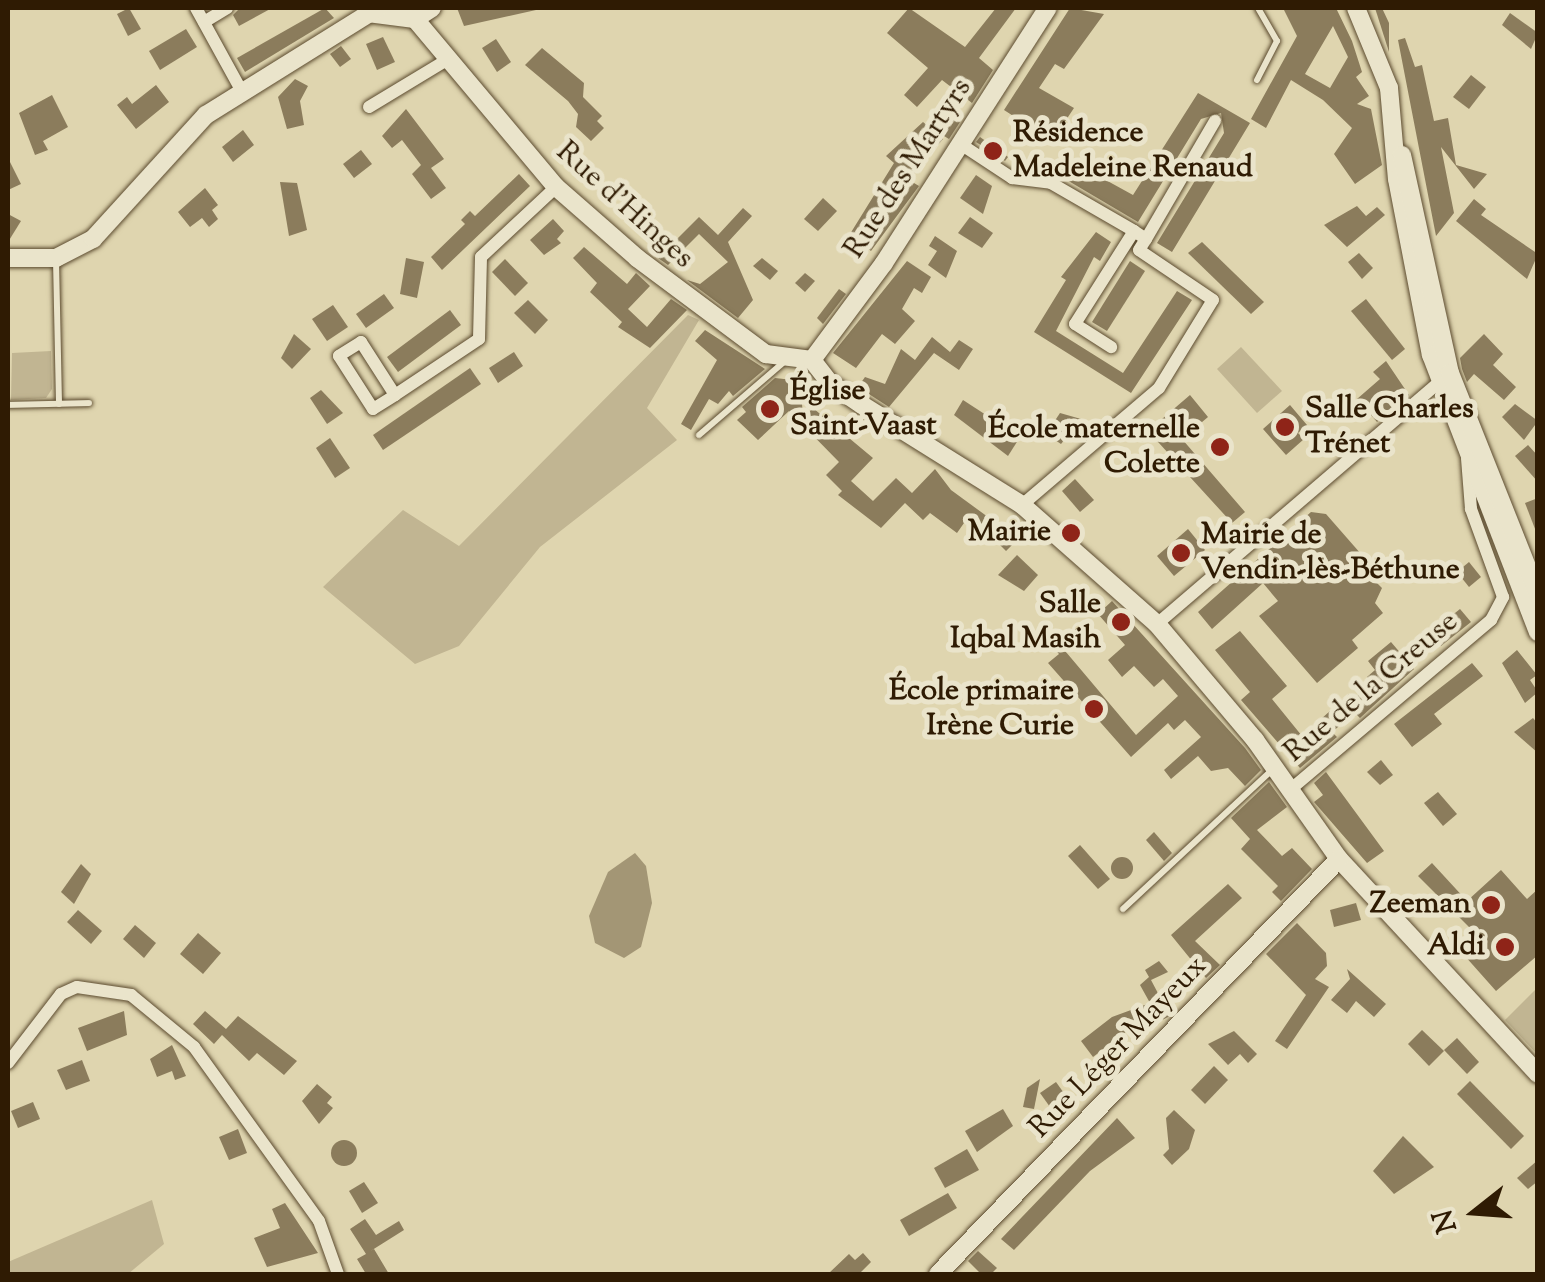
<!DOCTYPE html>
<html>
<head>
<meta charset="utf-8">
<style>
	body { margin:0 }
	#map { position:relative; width:1545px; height:1282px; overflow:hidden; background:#dfd5af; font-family:"Sorts Mill Goudy",serif }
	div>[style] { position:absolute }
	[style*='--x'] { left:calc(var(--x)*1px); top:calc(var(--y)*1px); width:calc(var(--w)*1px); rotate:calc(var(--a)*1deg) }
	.green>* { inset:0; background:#c1b592 }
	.water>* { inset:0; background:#a39675 }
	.building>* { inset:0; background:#8b7c5c }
	.round { border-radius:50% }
	.roads { filter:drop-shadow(0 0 2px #5b4a2e) drop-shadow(0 0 2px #5b4a2e) }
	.lane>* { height:6px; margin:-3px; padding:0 3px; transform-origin:3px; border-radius:3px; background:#eae4cb }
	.street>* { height:12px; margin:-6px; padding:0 6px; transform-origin:6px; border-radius:6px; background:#eae4cb }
	.secondary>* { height:18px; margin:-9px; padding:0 9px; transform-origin:9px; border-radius:9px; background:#eae4cb }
	.dots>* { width:28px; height:28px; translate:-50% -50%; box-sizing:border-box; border:5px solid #eae4cb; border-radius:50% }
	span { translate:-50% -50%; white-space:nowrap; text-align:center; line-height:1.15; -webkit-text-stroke:10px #eae4cb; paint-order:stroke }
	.poi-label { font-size:30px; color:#2f1b03; font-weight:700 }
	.left { translate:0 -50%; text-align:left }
	.right { translate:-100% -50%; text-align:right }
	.street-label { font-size:30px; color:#2f1b03 }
	.frame { position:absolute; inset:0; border:10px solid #2f1b03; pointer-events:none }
	.north { position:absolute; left:1425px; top:1162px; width:100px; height:100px; -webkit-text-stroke:8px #eae4cb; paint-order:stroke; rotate:253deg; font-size:28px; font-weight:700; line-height:40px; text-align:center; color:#2f1b03 }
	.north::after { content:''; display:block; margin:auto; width:35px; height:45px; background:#2f1b03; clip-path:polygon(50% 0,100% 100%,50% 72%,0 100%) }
</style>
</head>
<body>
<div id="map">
	<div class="green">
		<i style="clip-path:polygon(688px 315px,699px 320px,647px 408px,677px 440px,540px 547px,459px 646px,415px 664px,323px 587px,403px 510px,459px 546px)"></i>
		<i style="clip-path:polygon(1241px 347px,1282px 391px,1257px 413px,1217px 369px)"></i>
		<i style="clip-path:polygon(51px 351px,52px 389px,46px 398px,11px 400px,12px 353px)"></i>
		<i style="clip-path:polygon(1537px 988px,1537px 1054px,1505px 1020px)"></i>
		<i style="clip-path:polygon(152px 1200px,164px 1244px,128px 1274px,8px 1274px,8px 1262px)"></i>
	</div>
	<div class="water">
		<i style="clip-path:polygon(635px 853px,646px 866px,652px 903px,641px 947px,624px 958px,595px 943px,589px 916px,608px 872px)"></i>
	</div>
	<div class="building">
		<i style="clip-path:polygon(129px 8px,141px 29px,128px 36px,117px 14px)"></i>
		<i style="clip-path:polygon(240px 8px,272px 8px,239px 26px,233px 15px)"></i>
		<i style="clip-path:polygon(325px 8px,334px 18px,245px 72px,237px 58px)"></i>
		<i style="clip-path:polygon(457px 8px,536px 8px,536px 10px,464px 26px)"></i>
		<i style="clip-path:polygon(909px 8px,965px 47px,996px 8px,1016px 8px,979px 58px,993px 70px,972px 103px,942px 80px,917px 107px,904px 95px,928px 68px,887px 33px)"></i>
		<i style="clip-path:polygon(1070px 8px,1104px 14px,1064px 69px,1055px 64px,1039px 88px,1074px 108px,1052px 141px,1004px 110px)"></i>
		<i style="clip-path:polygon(evenodd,1283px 8px,1336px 8px,1352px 41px,1362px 72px,1356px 77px,1369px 96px,1357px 104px,1371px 109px,1382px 165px,1355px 184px,1334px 154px,1352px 128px,1323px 100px,1291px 80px,1266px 128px,1251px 119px,1297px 36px,1283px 8px,1333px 26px,1348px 57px,1330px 88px,1305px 74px,1333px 26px)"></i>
		<i style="clip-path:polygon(1375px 8px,1382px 8px,1389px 23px,1389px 52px)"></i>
		<i style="clip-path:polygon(1510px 13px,1538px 33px,1531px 49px,1502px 25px)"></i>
		<i style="clip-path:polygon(186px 29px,197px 47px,160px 70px,149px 51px)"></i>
		<i style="clip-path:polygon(383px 37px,395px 62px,377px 70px,366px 44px)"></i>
		<i style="clip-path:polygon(1405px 38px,1415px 67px,1422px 65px,1434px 121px,1448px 118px,1456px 165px,1487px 174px,1474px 189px,1441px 147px,1454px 213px,1436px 236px,1398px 40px)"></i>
		<i style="clip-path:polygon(496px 39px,511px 62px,497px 72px,482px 48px)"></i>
		<i style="clip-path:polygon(341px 46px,351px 59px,340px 67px,330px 54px)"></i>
		<i style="clip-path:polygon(542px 48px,584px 83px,583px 97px,602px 116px,597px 121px,604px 128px,591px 141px,576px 127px,578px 114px,568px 101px,525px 65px)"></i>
		<i style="clip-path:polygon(1471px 75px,1486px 87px,1469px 109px,1453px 97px)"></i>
		<i style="clip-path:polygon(295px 79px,308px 86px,300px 101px,304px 125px,287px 129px,278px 97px)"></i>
		<i style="clip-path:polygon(156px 85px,169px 102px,136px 129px,117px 105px,127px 97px,132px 104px)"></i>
		<i style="clip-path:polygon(1198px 93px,1250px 123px,1172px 252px,1157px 243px,1224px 133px,1221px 113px,1201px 119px,1138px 222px,1055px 173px,1062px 160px,1073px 162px,1133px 195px)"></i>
		<i style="clip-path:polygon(52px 95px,68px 127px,43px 141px,48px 150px,35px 155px,19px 113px)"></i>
		<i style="clip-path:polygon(406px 109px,444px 159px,431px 168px,446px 188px,431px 199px,412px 174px,421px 165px,402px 140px,392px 148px,382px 136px)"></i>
		<i style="clip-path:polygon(951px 115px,960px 122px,949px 139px,939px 133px)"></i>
		<i style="clip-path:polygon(923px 122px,943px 139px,909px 180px,919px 186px,871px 251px,850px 234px,894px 163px,886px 156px)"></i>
		<i style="clip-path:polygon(243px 130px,254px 145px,233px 162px,222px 147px)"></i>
		<i style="clip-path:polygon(980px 137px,1008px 157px,1005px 161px,976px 142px)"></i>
		<i style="clip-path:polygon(361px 150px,372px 164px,354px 178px,343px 164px)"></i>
		<i style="clip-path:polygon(8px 158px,21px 184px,8px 190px)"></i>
		<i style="clip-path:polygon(519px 174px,530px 186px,442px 270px,431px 257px,465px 224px,461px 220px,470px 211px,475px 216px)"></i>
		<i style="clip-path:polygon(976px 175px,992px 186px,983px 214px,960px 198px)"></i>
		<i style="clip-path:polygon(280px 182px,297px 183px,307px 230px,289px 236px)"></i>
		<i style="clip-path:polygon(205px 188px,218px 205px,212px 210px,218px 219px,209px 227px,202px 218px,190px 227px,178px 212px)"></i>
		<i style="clip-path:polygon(823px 198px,837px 211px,818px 231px,804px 219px)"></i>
		<i style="clip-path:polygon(1474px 199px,1486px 209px,1481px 215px,1538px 254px,1527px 279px,1456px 221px)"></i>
		<i style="clip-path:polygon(1357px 206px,1366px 216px,1377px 207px,1385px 215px,1347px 247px,1324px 225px)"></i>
		<i style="clip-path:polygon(743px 208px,752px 216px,728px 242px,753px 300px,738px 318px,687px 280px,700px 284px,728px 262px,699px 234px,668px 265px,658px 258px,699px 217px,718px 235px)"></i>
		<i style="clip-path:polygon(8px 214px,21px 221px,8px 242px)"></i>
		<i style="clip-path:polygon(970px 217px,993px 233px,982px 248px,958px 233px)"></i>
		<i style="clip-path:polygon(553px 219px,564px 231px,557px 239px,561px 243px,544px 255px,530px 240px)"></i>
		<i style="clip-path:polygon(1096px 232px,1111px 242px,1100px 261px,1094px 257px,1056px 331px,1123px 373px,1177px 291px,1192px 300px,1131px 393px,1034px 332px,1066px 280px,1061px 277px)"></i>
		<i style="clip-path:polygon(935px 236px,957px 251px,946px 278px,928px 265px,937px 251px,929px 246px)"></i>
		<i style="clip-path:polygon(1202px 242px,1264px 302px,1251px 314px,1188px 253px)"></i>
		<i style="clip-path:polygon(584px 247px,627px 284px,636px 273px,650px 286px,628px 309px,647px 327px,671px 299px,687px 310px,650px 348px,618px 327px,622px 322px,590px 292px,597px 283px,573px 258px)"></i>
		<i style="clip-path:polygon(1359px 253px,1373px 268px,1362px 279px,1348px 262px)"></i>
		<i style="clip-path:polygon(406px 258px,424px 262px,417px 298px,400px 294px)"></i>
		<i style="clip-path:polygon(762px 258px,778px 271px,770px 280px,753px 266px)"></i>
		<i style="clip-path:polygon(505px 259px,528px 283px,515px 296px,492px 272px)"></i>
		<i style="clip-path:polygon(907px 261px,931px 277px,922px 293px,914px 288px,902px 309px,915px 321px,895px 344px,882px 334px,856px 368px,833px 353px)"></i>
		<i style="clip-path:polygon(1130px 261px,1145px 271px,1107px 331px,1092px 322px)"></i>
		<i style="clip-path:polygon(805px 273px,815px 281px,805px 292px,795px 283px)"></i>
		<i style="clip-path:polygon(839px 289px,846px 294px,823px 324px,817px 318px)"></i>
		<i style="clip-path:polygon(384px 294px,394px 308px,366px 328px,356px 314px)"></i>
		<i style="clip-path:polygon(1366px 299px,1405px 349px,1392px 360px,1351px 311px)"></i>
		<i style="clip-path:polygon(528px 300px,548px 320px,535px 334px,514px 313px)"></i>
		<i style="clip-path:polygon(333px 305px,348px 327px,327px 341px,312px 319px)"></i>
		<i style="clip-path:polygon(450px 310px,461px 325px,398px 372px,387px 357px)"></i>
		<i style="clip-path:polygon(705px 330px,765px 369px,733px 396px,729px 391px,718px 404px,709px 399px,691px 430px,681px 424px,717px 360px,695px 341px)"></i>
		<i style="clip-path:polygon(294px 334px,311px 349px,292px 369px,281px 358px)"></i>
		<i style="clip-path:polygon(1484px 334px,1503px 354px,1493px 365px,1516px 387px,1504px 400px,1474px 374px,1467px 382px,1462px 369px,1460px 358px)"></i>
		<i style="clip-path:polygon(932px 337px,950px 352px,959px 340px,973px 349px,959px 370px,934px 353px,889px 407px,858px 387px,865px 377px,885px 384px,901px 349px,915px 360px)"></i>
		<i style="clip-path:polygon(514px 352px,523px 366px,498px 383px,489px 368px)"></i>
		<i style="clip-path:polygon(1386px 361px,1409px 395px,1377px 422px,1357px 399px,1380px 379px,1373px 372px)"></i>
		<i style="clip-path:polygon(470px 368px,481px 384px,383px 450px,373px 435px)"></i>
		<i style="clip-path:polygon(775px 378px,793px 380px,793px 389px,801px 389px,803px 418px,813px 408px,873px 458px,851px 481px,873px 501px,896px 478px,912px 493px,935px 469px,951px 490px,1018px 539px,1006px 551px,988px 533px,964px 523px,957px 533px,930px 513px,923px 520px,905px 503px,881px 528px,838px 495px,842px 491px,826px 475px,839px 462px,789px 411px,758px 440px,737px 420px,746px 412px,742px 407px)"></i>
		<i style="clip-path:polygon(321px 390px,343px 413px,327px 424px,310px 398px)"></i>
		<i style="clip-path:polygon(1190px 395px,1208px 417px,1182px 439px,1245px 512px,1232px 523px,1148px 431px)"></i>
		<i style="clip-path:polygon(963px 400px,1020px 437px,1008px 456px,954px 415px)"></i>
		<i style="clip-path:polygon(1515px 404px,1538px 421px,1524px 440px,1502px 417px)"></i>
		<i style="clip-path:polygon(1290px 405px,1307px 425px,1298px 433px,1304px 439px,1286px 455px,1263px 429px)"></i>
		<i style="clip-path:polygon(1060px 413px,1081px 419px,1061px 444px,1046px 434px)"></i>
		<i style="clip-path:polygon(330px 438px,350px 468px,335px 478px,316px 448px)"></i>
		<i style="clip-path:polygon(1528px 445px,1538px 456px,1538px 482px,1515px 456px)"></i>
		<i style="clip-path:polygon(1075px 479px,1094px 500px,1080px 512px,1062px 491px)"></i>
		<i style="clip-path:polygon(1538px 498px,1538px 534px,1537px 534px,1525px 503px)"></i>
		<i style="clip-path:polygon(1311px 512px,1326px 514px,1368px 562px,1368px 574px,1382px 588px,1375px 603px,1383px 613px,1352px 640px,1358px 648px,1317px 683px,1259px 616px,1278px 601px,1263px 583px,1212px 629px,1198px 612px)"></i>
		<i style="clip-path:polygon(1188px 529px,1205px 550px,1174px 576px,1157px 556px)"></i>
		<i style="clip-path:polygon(1017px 555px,1038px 575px,1024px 591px,998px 575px)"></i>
		<i style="clip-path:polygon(1469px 562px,1481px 577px,1469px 587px,1457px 572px)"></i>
		<i style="clip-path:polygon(1112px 601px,1245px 748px,1261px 770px,1245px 786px,1228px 768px,1211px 771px,1198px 756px,1171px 779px,1164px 770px,1201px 737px,1185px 720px,1174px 730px,1168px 723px,1131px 757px,1048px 663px,1059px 654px,1054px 648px,1085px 621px,1093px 628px,1066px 652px,1136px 735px,1178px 696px,1163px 679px,1154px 687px,1134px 666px,1122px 677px,1108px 660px,1125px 645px,1098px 614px)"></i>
		<i style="clip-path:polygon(1460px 609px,1471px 622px,1441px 646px,1430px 633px)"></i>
		<i style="clip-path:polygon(1240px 631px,1287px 686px,1272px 699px,1302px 736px,1349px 694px,1354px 699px,1372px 684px,1367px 677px,1375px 670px,1368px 661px,1391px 642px,1414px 669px,1360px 718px,1355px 713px,1332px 732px,1337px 737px,1300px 768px,1241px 700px,1250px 692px,1215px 650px)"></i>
		<i style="clip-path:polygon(1517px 650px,1537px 675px,1530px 680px,1538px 692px,1525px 703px,1502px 663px)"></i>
		<i style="clip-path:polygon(1472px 663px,1483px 676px,1434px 714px,1442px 724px,1412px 747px,1394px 724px)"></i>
		<i style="clip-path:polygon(1533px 718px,1538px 724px,1538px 753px,1514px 732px)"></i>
		<i style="clip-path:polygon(1381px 760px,1393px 775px,1380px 785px,1367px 772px)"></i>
		<i style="clip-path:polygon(1326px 772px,1384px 851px,1367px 863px,1314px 802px,1323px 795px,1314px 783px)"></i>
		<i style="clip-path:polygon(1269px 782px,1287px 807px,1257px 830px,1282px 856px,1292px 848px,1312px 869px,1281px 901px,1272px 892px,1278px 886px,1241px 849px,1250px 839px,1231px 818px)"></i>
		<i style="clip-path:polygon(1438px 792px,1457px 814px,1443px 826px,1424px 803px)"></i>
		<i style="clip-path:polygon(1154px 832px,1172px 853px,1164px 861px,1146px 840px)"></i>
		<i style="clip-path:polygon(1080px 845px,1110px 879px,1098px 889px,1068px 856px)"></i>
		<i class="round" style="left:1111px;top:857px;width:22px;height:22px"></i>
		<i style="clip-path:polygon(1432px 863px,1467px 901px,1501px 870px,1527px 899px,1538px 889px,1538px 955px,1496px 991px,1464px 955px,1481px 939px,1418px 876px)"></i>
		<i style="clip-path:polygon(81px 864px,91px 874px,74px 904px,61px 892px)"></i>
		<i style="clip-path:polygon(1228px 884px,1242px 898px,1195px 941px,1220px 965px,1206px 978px,1171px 935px)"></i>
		<i style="clip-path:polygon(1356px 903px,1361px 920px,1334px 927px,1330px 910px)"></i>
		<i style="clip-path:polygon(78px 910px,102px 931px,91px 944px,67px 922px)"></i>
		<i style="clip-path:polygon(1297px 923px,1326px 953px,1327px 966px,1315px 979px,1329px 987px,1287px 1049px,1275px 1041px,1306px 995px,1266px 954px)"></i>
		<i style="clip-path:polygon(135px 925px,156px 943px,144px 958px,123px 939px)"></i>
		<i style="clip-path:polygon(198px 933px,221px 953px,203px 974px,180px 954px)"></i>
		<i style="clip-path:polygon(1159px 961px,1168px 972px,1151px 980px,1170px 1016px,1139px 1032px,1135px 1025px,1093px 1057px,1081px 1041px,1112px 1017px,1150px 1003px,1140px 985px,1149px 977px,1145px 970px)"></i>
		<i style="clip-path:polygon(1347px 969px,1386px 1004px,1374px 1017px,1356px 1001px,1347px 1013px,1331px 1000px,1350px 979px)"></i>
		<i style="clip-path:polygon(124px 1011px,127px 1035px,87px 1051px,78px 1028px)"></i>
		<i style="clip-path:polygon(205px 1011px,226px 1029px,238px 1016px,297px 1061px,284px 1075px,257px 1053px,249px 1061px,222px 1035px,214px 1044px,193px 1024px)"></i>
		<i style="clip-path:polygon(1422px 1030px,1444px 1051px,1429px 1066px,1408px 1044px)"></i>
		<i style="clip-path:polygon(1234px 1031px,1257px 1054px,1248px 1063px,1240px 1054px,1228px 1065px,1208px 1044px)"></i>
		<i style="clip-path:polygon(1457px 1038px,1479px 1062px,1467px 1074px,1444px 1050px)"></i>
		<i style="clip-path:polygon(172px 1045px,186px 1076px,175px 1080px,172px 1071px,157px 1077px,150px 1059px)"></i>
		<i style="clip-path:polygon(82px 1060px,90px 1081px,66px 1090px,57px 1070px)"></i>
		<i style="clip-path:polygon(1214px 1066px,1228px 1080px,1205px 1104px,1191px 1090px)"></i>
		<i style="clip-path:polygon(1040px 1079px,1034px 1109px,1023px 1107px,1027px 1088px)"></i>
		<i style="clip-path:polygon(1470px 1081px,1524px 1136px,1511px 1149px,1457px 1094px)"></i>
		<i style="clip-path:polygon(1056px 1082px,1066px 1096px,1050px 1107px,1040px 1093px)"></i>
		<i style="clip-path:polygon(317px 1084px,332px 1097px,327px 1103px,333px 1108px,319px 1124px,302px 1101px)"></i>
		<i style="clip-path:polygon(33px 1102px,40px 1119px,18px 1128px,11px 1111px)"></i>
		<i style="clip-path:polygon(1003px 1109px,1013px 1126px,977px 1152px,965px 1131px)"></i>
		<i style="clip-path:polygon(1174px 1110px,1195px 1130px,1189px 1149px,1172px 1165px,1163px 1155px,1169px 1149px,1166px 1118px)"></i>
		<i style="clip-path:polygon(1117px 1118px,1135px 1138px,1090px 1171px,1014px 1250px,1001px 1239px)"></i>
		<i style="clip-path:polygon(238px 1129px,247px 1153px,229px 1160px,219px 1137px)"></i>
		<i style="clip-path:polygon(1403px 1136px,1434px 1167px,1394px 1194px,1373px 1171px)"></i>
		<i class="round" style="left:331px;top:1140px;width:26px;height:26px"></i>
		<i style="clip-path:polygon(967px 1149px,979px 1170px,945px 1188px,934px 1168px)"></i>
		<i style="clip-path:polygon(1538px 1160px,1538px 1181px,1528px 1189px,1517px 1178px)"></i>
		<i style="clip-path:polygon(364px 1182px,378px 1203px,362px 1213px,349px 1191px)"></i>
		<i style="clip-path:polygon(948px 1193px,957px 1208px,909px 1236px,900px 1220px)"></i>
		<i style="clip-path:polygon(285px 1203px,318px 1253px,267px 1267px,254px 1238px,280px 1228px,272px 1209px)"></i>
		<i style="clip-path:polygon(365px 1219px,376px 1235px,399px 1221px,404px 1230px,369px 1252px,374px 1249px,389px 1274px,366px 1274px,357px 1259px,366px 1254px,350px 1229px)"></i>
		<i style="clip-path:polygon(978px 1251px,997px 1268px,991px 1274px,981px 1274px,968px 1261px)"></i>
		<i style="clip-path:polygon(863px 1253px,871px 1262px,859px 1274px,828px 1274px,849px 1254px,855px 1260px)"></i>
	</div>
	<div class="roads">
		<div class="lane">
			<i style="--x:1257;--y:80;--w:44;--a:-62.9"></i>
			<i style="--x:1277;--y:41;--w:38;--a:-120"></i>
			<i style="--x:56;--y:260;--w:144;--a:88.8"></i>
			<i style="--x:8;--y:405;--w:81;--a:-1.4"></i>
			<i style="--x:699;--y:435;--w:113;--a:-40.7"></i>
			<i style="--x:1123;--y:909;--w:207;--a:-43"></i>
		</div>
		<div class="street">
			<i style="--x:196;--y:8;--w:94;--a:61.2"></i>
			<i style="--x:204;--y:22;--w:27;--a:-31"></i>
			<i style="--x:369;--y:107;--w:95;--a:-31.2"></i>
			<i style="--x:959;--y:143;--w:64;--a:33.4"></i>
			<i style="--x:1012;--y:178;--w:39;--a:7"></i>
			<i style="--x:1051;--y:183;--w:96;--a:30"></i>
			<i style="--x:1134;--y:231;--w:110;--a:122.4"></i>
			<i style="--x:1075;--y:324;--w:43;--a:32.6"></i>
			<i style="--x:1146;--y:239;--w:137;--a:-59.7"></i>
			<i style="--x:395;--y:395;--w:63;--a:-122.7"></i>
			<i style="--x:361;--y:342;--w:26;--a:148"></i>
			<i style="--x:339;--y:356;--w:63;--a:57.3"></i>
			<i style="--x:373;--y:409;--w:26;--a:-32"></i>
			<i style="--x:395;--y:395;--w:101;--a:-33.7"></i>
			<i style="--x:479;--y:339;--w:82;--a:-88.6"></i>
			<i style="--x:481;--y:257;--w:103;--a:-43"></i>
			<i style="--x:1022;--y:505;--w:180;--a:-40.5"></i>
			<i style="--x:1159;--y:388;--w:103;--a:-58.5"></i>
			<i style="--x:1213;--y:300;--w:89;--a:-146"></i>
			<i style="--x:1139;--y:250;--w:13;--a:-58"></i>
			<i style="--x:1146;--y:239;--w:14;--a:-146"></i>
			<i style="--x:1157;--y:624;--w:378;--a:-40.6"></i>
			<i style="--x:1291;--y:789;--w:262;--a:-40.2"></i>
			<i style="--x:1491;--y:620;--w:26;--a:-62"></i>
			<i style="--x:1503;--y:597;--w:94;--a:-110"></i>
			<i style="--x:1471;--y:509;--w:51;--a:-94.5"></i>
			<i style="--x:8;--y:1063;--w:87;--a:-52.5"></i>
			<i style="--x:61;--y:994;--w:17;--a:-24"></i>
			<i style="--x:77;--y:987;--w:55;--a:8.4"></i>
			<i style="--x:131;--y:995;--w:82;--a:39.5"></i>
			<i style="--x:194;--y:1047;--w:214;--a:54.3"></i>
			<i style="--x:319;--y:1221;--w:56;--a:70.3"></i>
		</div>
		<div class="secondary">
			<i style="--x:1356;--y:8;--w:87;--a:67.6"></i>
			<i style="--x:1389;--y:88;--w:91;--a:85"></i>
			<i style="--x:1397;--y:179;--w:179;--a:79.1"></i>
			<i style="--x:1431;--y:355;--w:297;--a:68.9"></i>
			<i style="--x:368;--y:13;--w:47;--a:7.3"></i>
			<i style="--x:415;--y:19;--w:20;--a:-33"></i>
			<i style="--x:415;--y:19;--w:219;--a:50"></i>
			<i style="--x:556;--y:187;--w:108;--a:41.2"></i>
			<i style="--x:637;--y:258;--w:161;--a:36.7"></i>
			<i style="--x:766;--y:354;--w:46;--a:7.4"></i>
			<i style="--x:1402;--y:155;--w:223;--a:77.6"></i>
			<i style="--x:1450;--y:373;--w:238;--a:68.3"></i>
			<i style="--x:8;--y:258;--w:48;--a:0"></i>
			<i style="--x:56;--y:258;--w:42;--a:-27.2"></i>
			<i style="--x:93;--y:239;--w:168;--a:-47.7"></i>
			<i style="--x:206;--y:115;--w:203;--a:-31.9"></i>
			<i style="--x:812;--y:360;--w:31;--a:52"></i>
			<i style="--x:831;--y:384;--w:37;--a:34"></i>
			<i style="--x:862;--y:405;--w:189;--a:32"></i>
			<i style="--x:1022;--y:505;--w:180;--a:41.4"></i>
			<i style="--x:1157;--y:624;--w:152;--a:49.8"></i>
			<i style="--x:1255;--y:740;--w:146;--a:54.8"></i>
			<i style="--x:1339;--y:859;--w:293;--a:47.2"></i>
			<i style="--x:812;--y:360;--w:121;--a:-53.4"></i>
			<i style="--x:884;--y:263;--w:303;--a:-57.3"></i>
			<i style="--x:938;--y:1274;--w:577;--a:-45.98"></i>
		</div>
	</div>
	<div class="dots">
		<i style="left:993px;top:151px;background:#8f2418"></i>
		<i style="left:770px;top:409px;background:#8f2418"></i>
		<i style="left:1285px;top:427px;background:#8f2418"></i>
		<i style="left:1220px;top:447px;background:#8f2418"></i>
		<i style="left:1071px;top:533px;background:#8f2418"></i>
		<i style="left:1181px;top:553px;background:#8f2418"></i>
		<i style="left:1121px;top:622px;background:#8f2418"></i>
		<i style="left:1094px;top:709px;background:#8f2418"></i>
		<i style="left:1491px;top:905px;background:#8f2418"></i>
		<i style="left:1505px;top:947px;background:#8f2418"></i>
	</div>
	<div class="poi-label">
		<span class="left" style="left:1013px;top:151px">Résidence<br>Madeleine Renaud</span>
		<span class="left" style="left:790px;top:409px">Église<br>Saint-Vaast</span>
		<span class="left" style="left:1305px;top:427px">Salle Charles<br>Trénet</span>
		<span class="right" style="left:1200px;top:447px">École maternelle<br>Colette</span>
		<span class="right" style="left:1051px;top:533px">Mairie</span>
		<span class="left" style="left:1201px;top:553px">Mairie de<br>Vendin-lès-Béthune</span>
		<span class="right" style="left:1101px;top:622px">Salle<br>Iqbal Masih</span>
		<span class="right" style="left:1074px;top:709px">École primaire<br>Irène Curie</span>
		<span class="right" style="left:1471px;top:905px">Zeeman</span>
		<span class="right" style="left:1485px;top:947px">Aldi</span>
	</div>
	<div class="street-label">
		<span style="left:909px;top:169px;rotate:-57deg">Rue des Martyrs</span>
		<span style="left:624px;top:206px;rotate:42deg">Rue d'Hinges</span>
		<span style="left:1372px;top:688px;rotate:-40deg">Rue de la Creuse</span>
		<span style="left:1119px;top:1048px;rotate:-46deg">Rue Léger Mayeux</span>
	</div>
	<div class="frame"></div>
	<div class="north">N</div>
</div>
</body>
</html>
